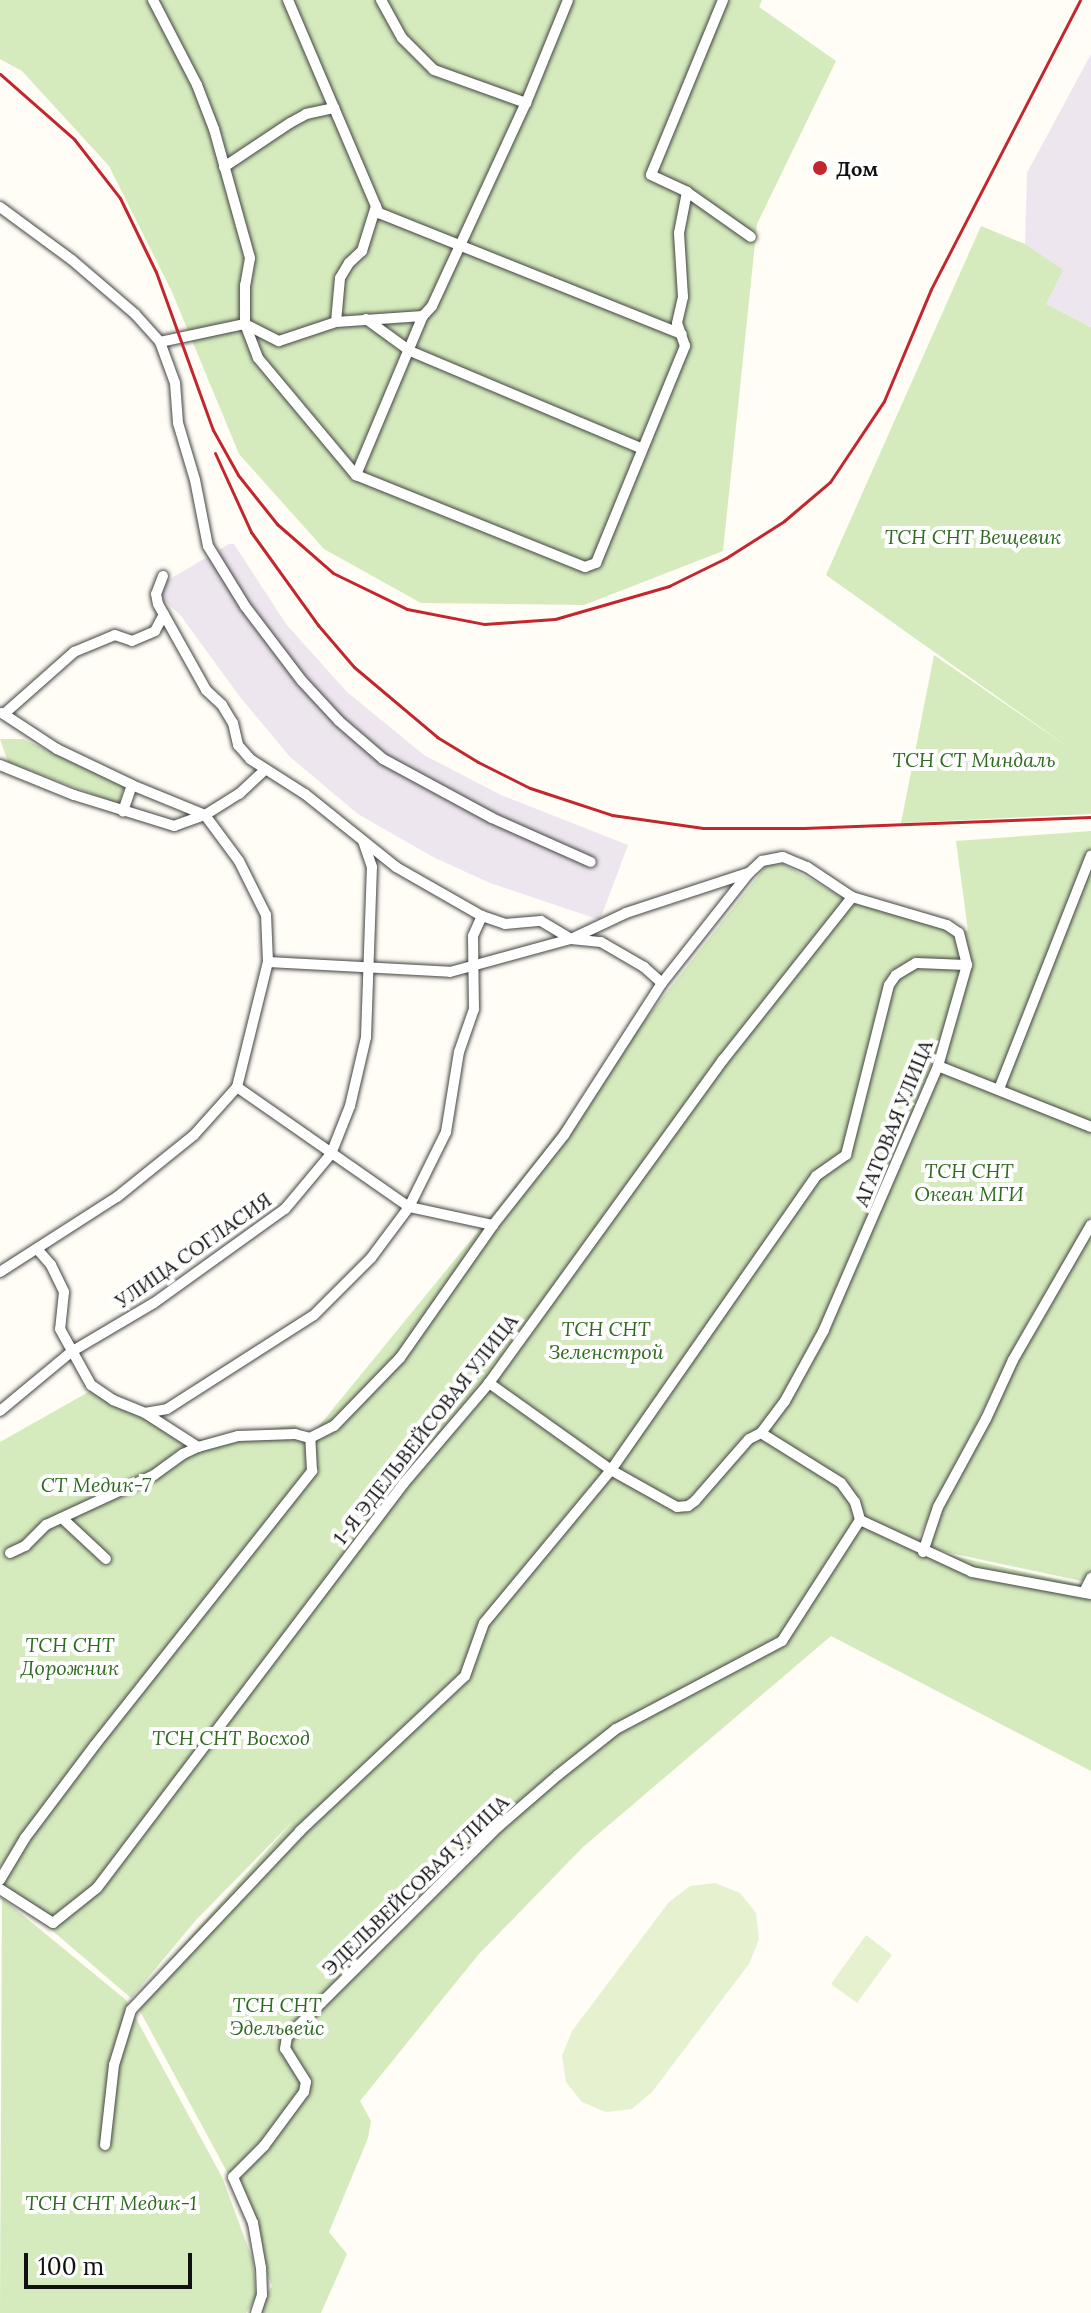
<!DOCTYPE html>
<html>
<head>
<meta charset="utf-8">
<style>
	body { margin:0 }
	#map { position:relative; width:1091px; height:2313px; overflow:hidden; background:#fffdf5; font-family:Lora,serif }
	div>[style] { position:absolute }
	[style*='--x'] { left:calc(var(--x)*1px); top:calc(var(--y)*1px); width:calc(var(--w)*1px); rotate:calc(var(--a)*1deg) }
	.industrial>* { inset:0; background:#eee6ef }
	.green>* { inset:0; background:#d5ebbd }
	.pitch>* { inset:0; background:#e6f2cf }
	.roads { filter:drop-shadow(0 0 2px #444) drop-shadow(0 0 2px #444) }
	.street>* { height:10px; margin:-5px; padding:0 5px; transform-origin:5px; border-radius:5px; background:#fff }
	.rail>* { height:3px; margin:-1.5px; padding:0 1.5px; transform-origin:1.5px; border-radius:1.5px; background:#c4262e }
	.dots>* { width:22px; height:22px; translate:-50% -50%; box-sizing:border-box; border:4px solid #fff; border-radius:50% }
	span { translate:-50% -50%; white-space:nowrap; text-align:center; line-height:1.15; -webkit-text-stroke:8px #fff; paint-order:stroke }
	.poi-label { font-size:20px; color:#111; font-weight:700 }
	.left { translate:0 -50%; text-align:left }
	.park-label { font-size:20px; color:#2f6b1f; font-style:italic }
	.street-label { font-size:20px; color:#111 }
	.scale { position:absolute; left:24px; top:2253px; width:168px; height:36px; box-sizing:border-box; border:4px solid #111; border-top:0; padding-left:10px; font-size:24px; line-height:28px; white-space:nowrap; color:#111; -webkit-text-stroke:6px #fff; paint-order:stroke }
</style>
</head>
<body>
<div id="map">
	<div class="industrial">
		<i style="clip-path:polygon(1091px 54px,1091px 327px,1046px 304px,1025px 244px,1027px 173px)"></i>
		<i style="clip-path:polygon(229px 544px,234px 544px,286px 624px,347px 692px,424px 755px,501px 795px,628px 845px,600px 920px,490px 883px,433px 857px,358px 814px,290px 757px,240px 697px,181px 616px,159px 595px,165px 582px)"></i>
	</div>
	<div class="green">
		<i style="clip-path:polygon(0 0,762px 0,759px 7px,836px 61px,757px 224px,723px 551px,584px 605px,421px 603px,324px 549px,239px 454px,172px 292px,109px 166px,22px 71px,0 59px)"></i>
		<i style="clip-path:polygon(981px 226px,1025px 244px,1063px 270px,1046px 304px,1091px 327px,1091px 814px,901px 823px,934px 655px,1068px 747px,826px 575px)"></i>
		<i style="clip-path:polygon(0 739px,23px 739px,124px 786px,119px 804px,8px 762px)"></i>
		<i style="clip-path:polygon(1091px 831px,1091px 1217px,1025px 1327px,914px 1547px,1091px 1587px,1091px 1771px,831px 1636px,583px 1847px,478px 1955px,360px 2101px,371px 2121px,368px 2138px,329px 2232px,347px 2254px,321px 2313px,254px 2313px,272px 2286px,226px 2170px,134px 2000px,294px 1820px,196px 1920px,131px 1998px,0 1886px,0 1872px,226px 1572px,65px 1776px,0 1867px,0 1442px,92px 1390px,197px 1440px,295px 1425px,310px 1437px,506px 1197px,767px 865px,783px 864px,844px 898px,912px 919px,968px 931px,956px 841px)"></i>
		<i style="clip-path:polygon(1091px 1232px,1091px 1583px,927px 1548px,944px 1506px,1023px 1348px)"></i>
		<i style="clip-path:polygon(2px 1898px,126px 2000px,222px 2177px,253px 2261px,256px 2297px,246px 2313px,0 2313px)"></i>
	</div>
	<div class="pitch">
		<i style="clip-path:polygon(715px 1883px,740px 1893px,756px 1913px,759px 1939px,749px 1964px,652px 2092px,632px 2109px,606px 2112px,582px 2102px,566px 2082px,562px 2056px,572px 2031px,669px 1902px,690px 1886px)"></i>
		<i style="clip-path:polygon(866px 1935px,892px 1955px,857px 2003px,831px 1984px)"></i>
	</div>
	<div class="roads">
		<div class="street">
			<i style="--x:153;--y:0;--w:96;--a:62.6"></i>
			<i style="--x:197;--y:85;--w:47;--a:68.9"></i>
			<i style="--x:214;--y:129;--w:134;--a:74.4"></i>
			<i style="--x:250;--y:258;--w:27;--a:100"></i>
			<i style="--x:245;--y:285;--w:39;--a:90"></i>
			<i style="--x:245;--y:324;--w:36;--a:69"></i>
			<i style="--x:258;--y:358;--w:153;--a:50.1"></i>
			<i style="--x:356;--y:475;--w:247;--a:21.9"></i>
			<i style="--x:585;--y:567;--w:12;--a:-20"></i>
			<i style="--x:596;--y:563;--w:235;--a:-67.7"></i>
			<i style="--x:685;--y:346;--w:24;--a:-109"></i>
			<i style="--x:677;--y:323;--w:27;--a:-77"></i>
			<i style="--x:683;--y:297;--w:64;--a:-93.6"></i>
			<i style="--x:679;--y:233;--w:42;--a:-79"></i>
			<i style="--x:288;--y:0;--w:232;--a:66.9"></i>
			<i style="--x:379;--y:213;--w:326;--a:21.8"></i>
			<i style="--x:381;--y:0;--w:43;--a:61.1"></i>
			<i style="--x:402;--y:38;--w:45;--a:45"></i>
			<i style="--x:434;--y:70;--w:98;--a:19.7"></i>
			<i style="--x:723;--y:0;--w:189;--a:112.4"></i>
			<i style="--x:651;--y:175;--w:40;--a:25"></i>
			<i style="--x:687;--y:192;--w:78;--a:35.1"></i>
			<i style="--x:224;--y:167;--w:79;--a:-33.7"></i>
			<i style="--x:290;--y:123;--w:18;--a:-29"></i>
			<i style="--x:306;--y:114;--w:29;--a:-12"></i>
			<i style="--x:0;--y:207;--w:89;--a:36.4"></i>
			<i style="--x:72;--y:260;--w:83;--a:40.6"></i>
			<i style="--x:135;--y:314;--w:38;--a:48"></i>
			<i style="--x:160;--y:342;--w:44;--a:69.9"></i>
			<i style="--x:175;--y:383;--w:40;--a:85.7"></i>
			<i style="--x:178;--y:423;--w:59;--a:73.4"></i>
			<i style="--x:195;--y:480;--w:67;--a:78.9"></i>
			<i style="--x:208;--y:546;--w:70;--a:58.3"></i>
			<i style="--x:245;--y:606;--w:94;--a:52.8"></i>
			<i style="--x:302;--y:681;--w:54;--a:47.2"></i>
			<i style="--x:339;--y:721;--w:58;--a:40.8"></i>
			<i style="--x:383;--y:759;--w:124;--a:28.4"></i>
			<i style="--x:492;--y:818;--w:108;--a:24"></i>
			<i style="--x:366;--y:319;--w:54;--a:36"></i>
			<i style="--x:410;--y:351;--w:251;--a:22.8"></i>
			<i style="--x:336;--y:322;--w:44;--a:-84.8"></i>
			<i style="--x:340;--y:278;--w:17;--a:-59"></i>
			<i style="--x:349;--y:263;--w:18;--a:-43"></i>
			<i style="--x:362;--y:251;--w:47;--a:-72.7"></i>
			<i style="--x:160;--y:342;--w:87;--a:-12"></i>
			<i style="--x:245;--y:324;--w:38;--a:27"></i>
			<i style="--x:279;--y:341;--w:60;--a:-18.4"></i>
			<i style="--x:336;--y:322;--w:87;--a:-3.9"></i>
			<i style="--x:423;--y:316;--w:13;--a:-48"></i>
			<i style="--x:432;--y:306;--w:224;--a:-65.2"></i>
			<i style="--x:526;--y:103;--w:111;--a:-67.8"></i>
			<i style="--x:356;--y:475;--w:173;--a:-67.2"></i>
			<i style="--x:163;--y:576;--w:19;--a:111"></i>
			<i style="--x:156;--y:594;--w:10;--a:79"></i>
			<i style="--x:158;--y:604;--w:98;--a:60.8"></i>
			<i style="--x:206;--y:690;--w:22;--a:43"></i>
			<i style="--x:222;--y:705;--w:21;--a:59"></i>
			<i style="--x:233;--y:723;--w:23;--a:77"></i>
			<i style="--x:238;--y:745;--w:18;--a:49"></i>
			<i style="--x:250;--y:759;--w:65;--a:32.5"></i>
			<i style="--x:305;--y:794;--w:117;--a:38.7"></i>
			<i style="--x:396;--y:867;--w:99;--a:29.7"></i>
			<i style="--x:482;--y:916;--w:24;--a:19"></i>
			<i style="--x:505;--y:924;--w:36;--a:-5"></i>
			<i style="--x:541;--y:921;--w:35;--a:31"></i>
			<i style="--x:571;--y:939;--w:30;--a:6"></i>
			<i style="--x:601;--y:942;--w:50;--a:30.2"></i>
			<i style="--x:644;--y:967;--w:24;--a:42"></i>
			<i style="--x:2;--y:713;--w:66;--a:33.2"></i>
			<i style="--x:57;--y:749;--w:83;--a:25.6"></i>
			<i style="--x:132;--y:785;--w:28;--a:109"></i>
			<i style="--x:4;--y:714;--w:94;--a:-41.5"></i>
			<i style="--x:74;--y:652;--w:44;--a:-22.5"></i>
			<i style="--x:115;--y:635;--w:18;--a:19"></i>
			<i style="--x:132;--y:641;--w:25;--a:-23"></i>
			<i style="--x:155;--y:631;--w:19;--a:-62"></i>
			<i style="--x:0;--y:765;--w:80;--a:22.1"></i>
			<i style="--x:74;--y:795;--w:105;--a:17.2"></i>
			<i style="--x:174;--y:826;--w:33;--a:-20"></i>
			<i style="--x:205;--y:815;--w:40;--a:-32"></i>
			<i style="--x:239;--y:794;--w:35;--a:-43"></i>
			<i style="--x:268;--y:962;--w:182;--a:3.1"></i>
			<i style="--x:450;--y:972;--w:125;--a:-15.3"></i>
			<i style="--x:571;--y:939;--w:61;--a:-25.3"></i>
			<i style="--x:626;--y:913;--w:128;--a:-18.2"></i>
			<i style="--x:938;--y:1066;--w:165;--a:21.7"></i>
			<i style="--x:237;--y:1087;--w:210;--a:34.9"></i>
			<i style="--x:409;--y:1207;--w:86;--a:12.1"></i>
			<i style="--x:999;--y:1089;--w:251;--a:-68.5"></i>
			<i style="--x:38;--y:1250;--w:20;--a:49"></i>
			<i style="--x:51;--y:1265;--w:30;--a:64"></i>
			<i style="--x:64;--y:1292;--w:37;--a:96"></i>
			<i style="--x:60;--y:1329;--w:64;--a:61"></i>
			<i style="--x:91;--y:1385;--w:27;--a:34"></i>
			<i style="--x:113;--y:1400;--w:35;--a:22"></i>
			<i style="--x:145;--y:1413;--w:63;--a:32.7"></i>
			<i style="--x:0;--y:1272;--w:139;--a:-32.7"></i>
			<i style="--x:117;--y:1197;--w:99;--a:-38.8"></i>
			<i style="--x:194;--y:1135;--w:64;--a:-48.1"></i>
			<i style="--x:237;--y:1087;--w:129;--a:-76.1"></i>
			<i style="--x:268;--y:962;--w:47;--a:-92.4"></i>
			<i style="--x:266;--y:915;--w:60;--a:-116.6"></i>
			<i style="--x:239;--y:861;--w:57;--a:-126.5"></i>
			<i style="--x:205;--y:815;--w:79;--a:-157.7"></i>
			<i style="--x:0;--y:1411;--w:92;--a:-39.7"></i>
			<i style="--x:71;--y:1352;--w:96;--a:-30.6"></i>
			<i style="--x:154;--y:1303;--w:161;--a:-35.7"></i>
			<i style="--x:285;--y:1209;--w:72;--a:-50.1"></i>
			<i style="--x:331;--y:1154;--w:52;--a:-68.4"></i>
			<i style="--x:350;--y:1106;--w:71;--a:-76.9"></i>
			<i style="--x:366;--y:1037;--w:170;--a:-88"></i>
			<i style="--x:372;--y:867;--w:28;--a:-109"></i>
			<i style="--x:145;--y:1413;--w:22;--a:-10"></i>
			<i style="--x:167;--y:1409;--w:174;--a:-32.6"></i>
			<i style="--x:314;--y:1315;--w:81;--a:-45"></i>
			<i style="--x:371;--y:1258;--w:64;--a:-53.3"></i>
			<i style="--x:409;--y:1207;--w:84;--a:-63.7"></i>
			<i style="--x:446;--y:1132;--w:81;--a:-80.8"></i>
			<i style="--x:459;--y:1052;--w:46;--a:-70.8"></i>
			<i style="--x:474;--y:1009;--w:73;--a:-90.8"></i>
			<i style="--x:473;--y:936;--w:22;--a:-66"></i>
			<i style="--x:761;--y:1433;--w:94;--a:32"></i>
			<i style="--x:841;--y:1483;--w:24;--a:54"></i>
			<i style="--x:855;--y:1502;--w:19;--a:74"></i>
			<i style="--x:310;--y:1438;--w:27;--a:-27"></i>
			<i style="--x:334;--y:1426;--w:95;--a:-45.9"></i>
			<i style="--x:400;--y:1358;--w:162;--a:-55"></i>
			<i style="--x:493;--y:1225;--w:115;--a:-51.7"></i>
			<i style="--x:564;--y:1135;--w:181;--a:-57.2"></i>
			<i style="--x:662;--y:983;--w:140;--a:-51.7"></i>
			<i style="--x:749;--y:873;--w:18;--a:-43"></i>
			<i style="--x:762;--y:861;--w:21;--a:-11"></i>
			<i style="--x:783;--y:857;--w:26;--a:23"></i>
			<i style="--x:807;--y:867;--w:54;--a:33.7"></i>
			<i style="--x:852;--y:897;--w:99;--a:16.4"></i>
			<i style="--x:947;--y:925;--w:14;--a:34"></i>
			<i style="--x:959;--y:933;--w:33;--a:76"></i>
			<i style="--x:967;--y:965;--w:105;--a:106"></i>
			<i style="--x:938;--y:1066;--w:288;--a:113.4"></i>
			<i style="--x:824;--y:1330;--w:81;--a:118.8"></i>
			<i style="--x:785;--y:1401;--w:40;--a:127"></i>
			<i style="--x:761;--y:1433;--w:13;--a:153"></i>
			<i style="--x:749;--y:1439;--w:82;--a:131.1"></i>
			<i style="--x:695;--y:1501;--w:9;--a:144"></i>
			<i style="--x:688;--y:1506;--w:11;--a:175"></i>
			<i style="--x:677;--y:1507;--w:76;--a:-150.7"></i>
			<i style="--x:611;--y:1470;--w:150;--a:-144.5"></i>
			<i style="--x:62;--y:1518;--w:60;--a:43"></i>
			<i style="--x:923;--y:1552;--w:47;--a:-71.6"></i>
			<i style="--x:938;--y:1507;--w:100;--a:-61.4"></i>
			<i style="--x:986;--y:1419;--w:65;--a:-65.4"></i>
			<i style="--x:1013;--y:1360;--w:156;--a:-60"></i>
			<i style="--x:10;--y:1553;--w:17;--a:-25"></i>
			<i style="--x:25;--y:1546;--w:30;--a:-45"></i>
			<i style="--x:46;--y:1525;--w:119;--a:-24.8"></i>
			<i style="--x:154;--y:1475;--w:36;--a:-36"></i>
			<i style="--x:183;--y:1454;--w:17;--a:-25"></i>
			<i style="--x:198;--y:1447;--w:41;--a:-15.4"></i>
			<i style="--x:238;--y:1436;--w:57;--a:-2"></i>
			<i style="--x:295;--y:1434;--w:16;--a:15"></i>
			<i style="--x:1084;--y:1592;--w:16;--a:-63"></i>
			<i style="--x:0;--y:1880;--w:49;--a:-59.2"></i>
			<i style="--x:25;--y:1838;--w:116;--a:-53"></i>
			<i style="--x:95;--y:1745;--w:350;--a:-51.6"></i>
			<i style="--x:312;--y:1471;--w:33;--a:-93"></i>
			<i style="--x:0;--y:1889;--w:63;--a:32.7"></i>
			<i style="--x:53;--y:1923;--w:56;--a:-38.5"></i>
			<i style="--x:97;--y:1888;--w:508;--a:-52.84"></i>
			<i style="--x:404;--y:1483;--w:131;--a:-49.6"></i>
			<i style="--x:489;--y:1383;--w:399;--a:-54.1"></i>
			<i style="--x:723;--y:1060;--w:208;--a:-51.6"></i>
			<i style="--x:105;--y:2145;--w:81;--a:-83.6"></i>
			<i style="--x:114;--y:2065;--w:58;--a:-72.8"></i>
			<i style="--x:131;--y:2010;--w:246;--a:-46.6"></i>
			<i style="--x:300;--y:1831;--w:226;--a:-43.2"></i>
			<i style="--x:465;--y:1676;--w:56;--a:-70.3"></i>
			<i style="--x:484;--y:1623;--w:199;--a:-50.3"></i>
			<i style="--x:611;--y:1470;--w:358;--a:-55.1"></i>
			<i style="--x:816;--y:1176;--w:37;--a:-35"></i>
			<i style="--x:846;--y:1155;--w:175;--a:-75.8"></i>
			<i style="--x:889;--y:985;--w:12;--a:-55"></i>
			<i style="--x:896;--y:975;--w:23;--a:-31"></i>
			<i style="--x:916;--y:963;--w:51;--a:2.2"></i>
			<i style="--x:256;--y:2313;--w:19;--a:-72"></i>
			<i style="--x:262;--y:2295;--w:27;--a:-92"></i>
			<i style="--x:261;--y:2268;--w:46;--a:-100.1"></i>
			<i style="--x:253;--y:2223;--w:50;--a:-113.5"></i>
			<i style="--x:233;--y:2177;--w:44;--a:-45"></i>
			<i style="--x:264;--y:2146;--w:67;--a:-53.5"></i>
			<i style="--x:304;--y:2092;--w:10;--a:-79"></i>
			<i style="--x:306;--y:2082;--w:39;--a:-122"></i>
			<i style="--x:285;--y:2049;--w:12;--a:-81"></i>
			<i style="--x:287;--y:2037;--w:298;--a:-44.9"></i>
			<i style="--x:498;--y:1827;--w:79;--a:-40.9"></i>
			<i style="--x:558;--y:1775;--w:74;--a:-38.4"></i>
			<i style="--x:616;--y:1729;--w:188;--a:-27.9"></i>
			<i style="--x:782;--y:1641;--w:144;--a:-57.2"></i>
			<i style="--x:860;--y:1520;--w:123;--a:24.9"></i>
			<i style="--x:972;--y:1572;--w:121;--a:10.5"></i>
		</div>
	</div>
	<div class="rail">
		<i style="--x:0;--y:74;--w:98;--a:41.3"></i>
		<i style="--x:74;--y:139;--w:75;--a:52.1"></i>
		<i style="--x:120;--y:198;--w:82;--a:64.1"></i>
		<i style="--x:156;--y:272;--w:168;--a:70.2"></i>
		<i style="--x:213;--y:430;--w:51;--a:60.9"></i>
		<i style="--x:238;--y:475;--w:63;--a:51.5"></i>
		<i style="--x:277;--y:524;--w:74;--a:41.2"></i>
		<i style="--x:333;--y:573;--w:82;--a:25.9"></i>
		<i style="--x:407;--y:609;--w:78;--a:11"></i>
		<i style="--x:484;--y:624;--w:71;--a:-4"></i>
		<i style="--x:555;--y:619;--w:119;--a:-16.1"></i>
		<i style="--x:669;--y:586;--w:64;--a:-26.2"></i>
		<i style="--x:726;--y:558;--w:69;--a:-32.5"></i>
		<i style="--x:784;--y:521;--w:60;--a:-40.3"></i>
		<i style="--x:830;--y:482;--w:97;--a:-56.3"></i>
		<i style="--x:884;--y:401;--w:121;--a:-67.2"></i>
		<i style="--x:931;--y:289;--w:325;--a:-62.7"></i>
		<i style="--x:215;--y:453;--w:87;--a:65.5"></i>
		<i style="--x:251;--y:532;--w:115;--a:54.2"></i>
		<i style="--x:318;--y:625;--w:55;--a:49.4"></i>
		<i style="--x:354;--y:667;--w:109;--a:40.1"></i>
		<i style="--x:437;--y:737;--w:48;--a:31.4"></i>
		<i style="--x:478;--y:762;--w:58;--a:26.6"></i>
		<i style="--x:530;--y:788;--w:86;--a:18.2"></i>
		<i style="--x:612;--y:815;--w:92;--a:8.1"></i>
		<i style="--x:703;--y:828;--w:102;--a:0"></i>
		<i style="--x:805;--y:828;--w:286;--a:-2.2"></i>
	</div>
	<div class="dots">
		<i style="left:820px;top:168px;background:#c4262e"></i>
	</div>
	<div class="poi-label">
		<span class="left" style="left:836px;top:168px">Дом</span>
	</div>
	<div class="park-label">
		<span style="left:973px;top:536px">ТСН СНТ Вещевик</span>
		<span style="left:974px;top:759px">ТСН СТ Миндаль</span>
		<span style="left:969px;top:1182px">ТСН СНТ<br>Океан МГИ</span>
		<span style="left:606px;top:1340px">ТСН СНТ<br>Зеленстрой</span>
		<span style="left:96px;top:1484px">СТ Медик-7</span>
		<span style="left:70px;top:1656px">ТСН СНТ<br>Дорожник</span>
		<span style="left:231px;top:1737px">ТСН СНТ Восход</span>
		<span style="left:277px;top:2016px">ТСН СНТ<br>Эдельвейс</span>
		<span style="left:111px;top:2202px">ТСН СНТ Медик-1</span>
	</div>
	<div class="street-label">
		<span style="left:893px;top:1123px;rotate:-68deg">АГАТОВАЯ УЛИЦА</span>
		<span style="left:193px;top:1250px;rotate:-35deg">УЛИЦА СОГЛАСИЯ</span>
		<span style="left:425px;top:1429px;rotate:-52deg">1-Я ЭДЕЛЬВЕЙСОВАЯ УЛИЦА</span>
		<span style="left:415px;top:1885px;rotate:-44deg">ЭДЕЛЬВЕЙСОВАЯ УЛИЦА</span>
	</div>
	<div class="scale">100 m</div>
</div>
</body>
</html>
